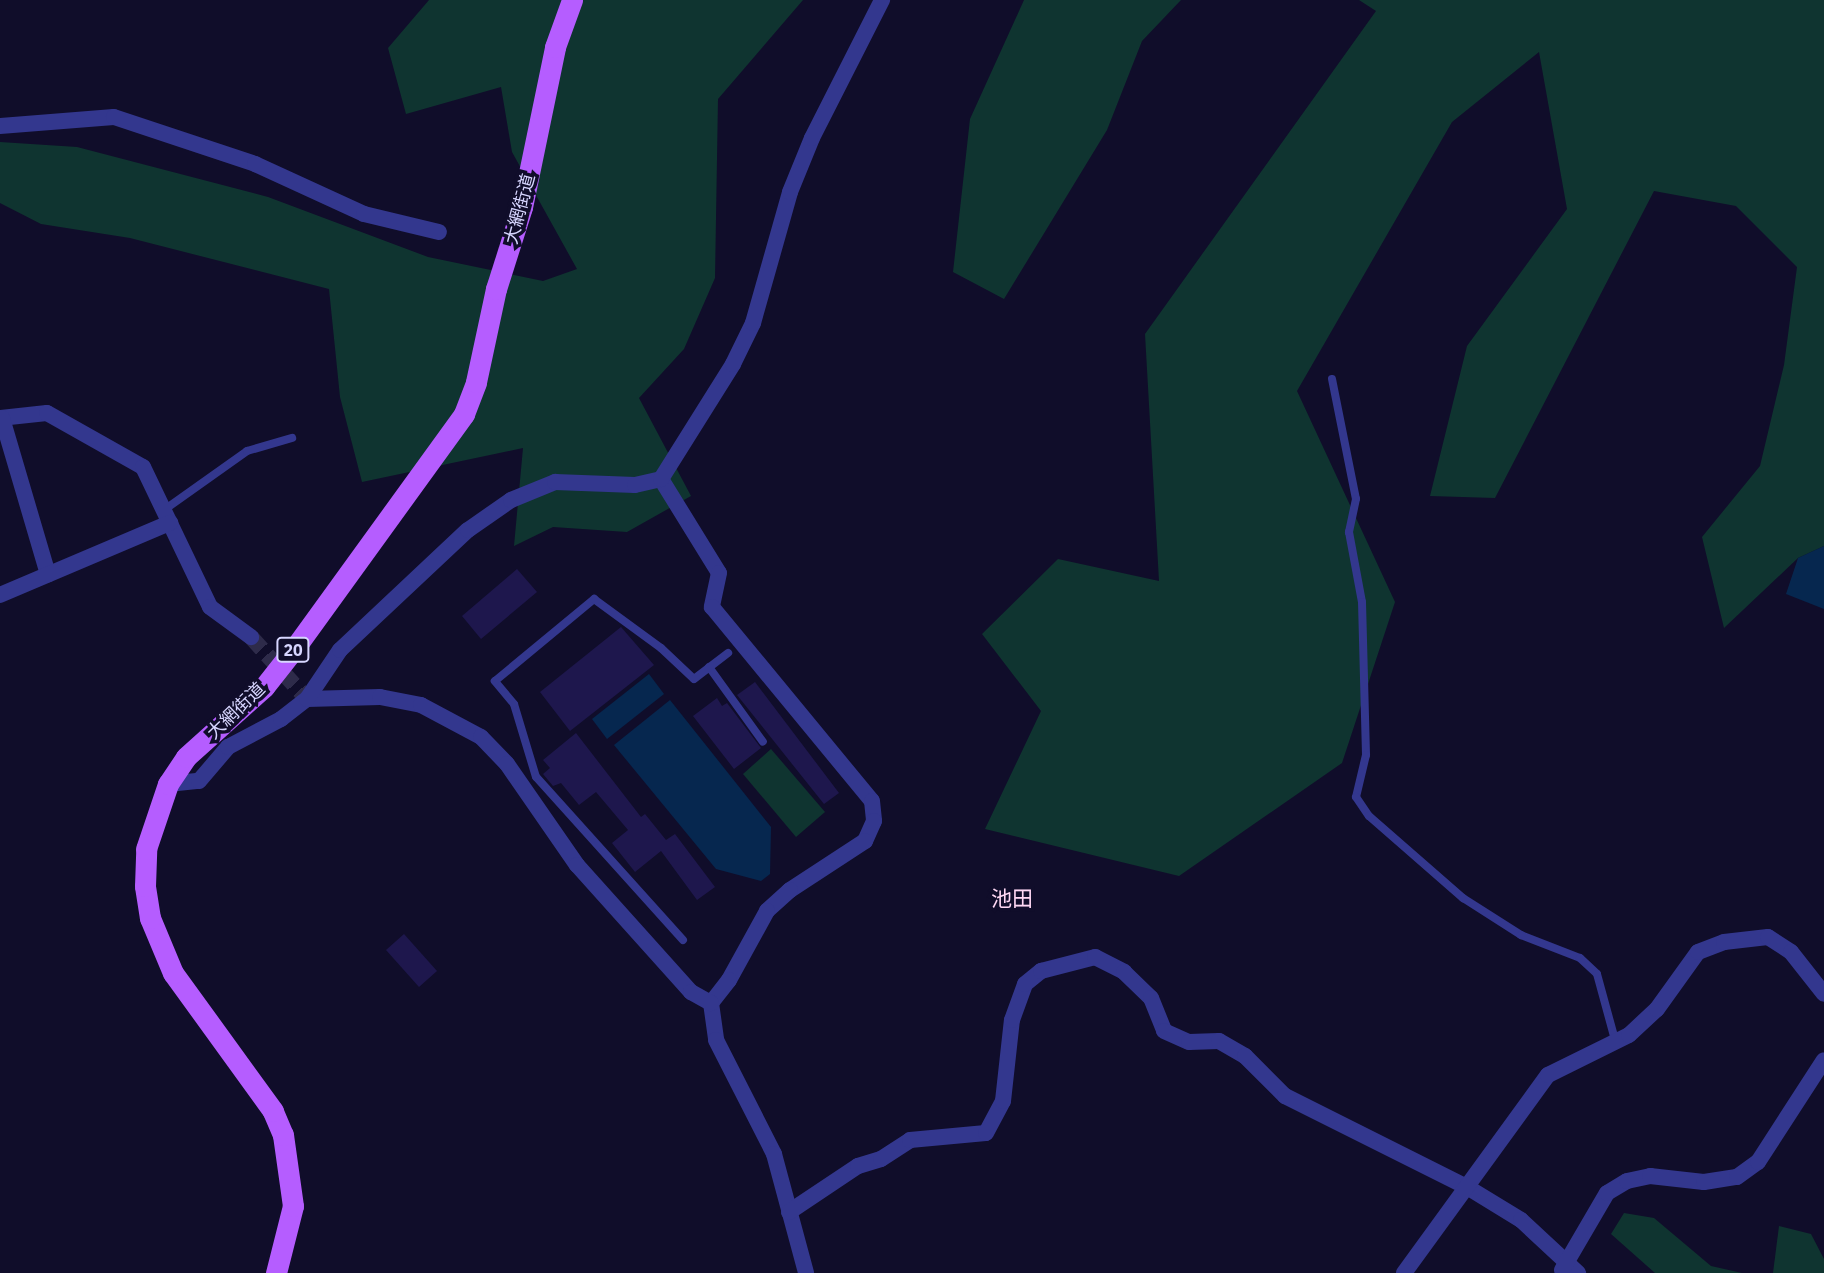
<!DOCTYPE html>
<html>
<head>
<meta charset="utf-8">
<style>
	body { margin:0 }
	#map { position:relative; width:1824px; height:1273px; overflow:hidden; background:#100d2a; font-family:"IBM Plex Sans","Noto Sans JP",sans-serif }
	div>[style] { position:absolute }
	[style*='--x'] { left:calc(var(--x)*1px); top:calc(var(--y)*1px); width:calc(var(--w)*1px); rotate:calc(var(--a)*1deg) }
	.green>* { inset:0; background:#0f3430 }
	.water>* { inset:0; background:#06274f }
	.building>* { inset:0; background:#1e174d }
	.street-tunnel>* { height:16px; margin-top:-8px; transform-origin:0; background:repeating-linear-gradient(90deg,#2e2b4a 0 16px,transparent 0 24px) }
	.lane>* { height:8px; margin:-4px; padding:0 4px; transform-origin:4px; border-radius:4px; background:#33378e }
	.street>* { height:16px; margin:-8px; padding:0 8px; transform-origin:8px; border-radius:8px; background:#33378e }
	.primary>* { height:21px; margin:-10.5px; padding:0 10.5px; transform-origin:10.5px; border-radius:10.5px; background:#b55dff }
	span { translate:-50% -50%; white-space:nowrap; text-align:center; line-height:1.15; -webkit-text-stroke:7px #100d2a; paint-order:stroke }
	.shield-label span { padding:2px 5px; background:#100d2a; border:2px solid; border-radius:5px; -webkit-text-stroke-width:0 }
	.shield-label { font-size:16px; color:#d7d6ff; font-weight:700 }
	.street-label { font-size:18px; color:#d7d6ff }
	.quarter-label { font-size:21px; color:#ffd8f4 }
</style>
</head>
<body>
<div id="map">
	<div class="green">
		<i style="clip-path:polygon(429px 0,803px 0,718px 99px,715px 278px,684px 349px,639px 398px,691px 496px,627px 532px,553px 527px,514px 546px,523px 448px,362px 482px,340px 397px,329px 289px,130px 238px,41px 224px,0 203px,0 142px,77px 147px,268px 197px,428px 257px,543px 281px,577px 269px,512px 152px,501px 87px,406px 114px,388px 48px)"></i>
		<i style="clip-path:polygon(1024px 0,1181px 0,1142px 41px,1107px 130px,1004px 299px,953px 272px,970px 119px)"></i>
		<i style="clip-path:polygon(1359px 0,1824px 0,1824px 546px,1798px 558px,1724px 628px,1702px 537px,1760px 466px,1784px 365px,1797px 267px,1736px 206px,1654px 191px,1495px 498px,1430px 496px,1467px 346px,1567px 209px,1539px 52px,1452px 122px,1297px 391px,1395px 602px,1342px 763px,1179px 876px,985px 829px,1041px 711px,982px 634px,1058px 559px,1159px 581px,1145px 334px,1376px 11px)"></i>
		<i style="clip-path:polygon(771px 749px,825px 812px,796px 837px,743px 774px)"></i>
		<i style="clip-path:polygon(1624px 1213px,1654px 1218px,1711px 1266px,1742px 1273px,1655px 1273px,1611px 1234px)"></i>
		<i style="clip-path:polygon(1779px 1226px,1811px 1234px,1824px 1259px,1824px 1273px,1773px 1273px)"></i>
	</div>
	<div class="water">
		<i style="clip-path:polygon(1824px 546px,1824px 609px,1786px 594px,1798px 558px)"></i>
		<i style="clip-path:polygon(649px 674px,664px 694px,607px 739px,592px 719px)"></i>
		<i style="clip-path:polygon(670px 700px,771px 827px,770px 874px,761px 881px,716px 869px,614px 745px)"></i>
	</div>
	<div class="building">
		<i style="clip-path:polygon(517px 569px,537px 592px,481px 639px,462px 616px)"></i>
		<i style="clip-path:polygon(621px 627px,654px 665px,570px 731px,540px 692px)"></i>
		<i style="clip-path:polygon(755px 682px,839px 793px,824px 804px,737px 695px)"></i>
		<i style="clip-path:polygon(717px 698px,722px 706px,727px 703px,761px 748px,734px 769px,693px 716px)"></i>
		<i style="clip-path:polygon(576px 733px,641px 817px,645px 814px,666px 840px,675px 834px,715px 887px,697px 900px,661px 851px,635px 872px,612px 843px,628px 830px,596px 792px,579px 805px,561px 783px,553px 786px,543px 774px,550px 768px,543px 760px)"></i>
		<i style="clip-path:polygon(404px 934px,437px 971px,419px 987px,386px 950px)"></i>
	</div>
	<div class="street-tunnel">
		<i style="--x:251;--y:637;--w:84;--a:47.9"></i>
	</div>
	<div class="lane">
		<i style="--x:1332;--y:379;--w:122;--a:78.7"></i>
		<i style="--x:1356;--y:499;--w:34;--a:102"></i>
		<i style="--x:1349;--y:532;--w:71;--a:79.5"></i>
		<i style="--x:1362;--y:602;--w:153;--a:88.5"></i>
		<i style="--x:1366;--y:755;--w:43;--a:103.4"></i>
		<i style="--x:1356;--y:797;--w:23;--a:56"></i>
		<i style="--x:1369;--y:816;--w:125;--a:41.1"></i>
		<i style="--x:1463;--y:898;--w:69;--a:32.5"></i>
		<i style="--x:1521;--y:935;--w:63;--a:21.3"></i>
		<i style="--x:1580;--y:958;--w:23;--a:43"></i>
		<i style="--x:1597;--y:974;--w:68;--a:74.7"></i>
		<i style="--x:164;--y:510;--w:102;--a:-35.4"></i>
		<i style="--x:247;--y:451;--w:47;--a:-16.1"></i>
		<i style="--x:709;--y:667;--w:92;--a:54.2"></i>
		<i style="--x:683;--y:940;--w:219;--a:-132"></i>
		<i style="--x:536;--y:777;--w:76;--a:-106.8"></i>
		<i style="--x:514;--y:704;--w:30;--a:-130"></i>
		<i style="--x:495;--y:681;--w:129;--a:-39.6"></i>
		<i style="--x:594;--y:599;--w:83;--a:36.2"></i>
		<i style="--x:661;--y:648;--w:45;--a:43.2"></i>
		<i style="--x:694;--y:679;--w:43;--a:-37.4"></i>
	</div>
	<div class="street">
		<i style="--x:0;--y:126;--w:114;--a:-4.5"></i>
		<i style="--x:114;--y:117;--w:149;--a:18.4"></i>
		<i style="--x:255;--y:164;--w:120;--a:24.6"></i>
		<i style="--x:364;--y:214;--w:77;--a:13.5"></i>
		<i style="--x:0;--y:418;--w:47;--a:-6.1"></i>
		<i style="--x:47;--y:413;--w:110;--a:29.4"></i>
		<i style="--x:143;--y:467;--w:155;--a:64.4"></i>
		<i style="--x:210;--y:607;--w:51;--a:36.2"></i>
		<i style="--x:2;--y:418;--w:163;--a:73.6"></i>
		<i style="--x:661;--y:479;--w:110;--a:58.3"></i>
		<i style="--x:719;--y:573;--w:35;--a:102"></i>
		<i style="--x:712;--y:607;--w:251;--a:50.5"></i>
		<i style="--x:872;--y:801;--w:20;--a:84"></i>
		<i style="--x:874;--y:821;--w:22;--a:114"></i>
		<i style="--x:865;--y:841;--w:90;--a:146.8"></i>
		<i style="--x:790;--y:890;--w:31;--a:138"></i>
		<i style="--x:767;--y:911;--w:79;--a:118.8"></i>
		<i style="--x:729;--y:980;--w:29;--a:128"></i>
		<i style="--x:711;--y:1003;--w:37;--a:82"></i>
		<i style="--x:716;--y:1040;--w:128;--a:63"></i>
		<i style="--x:774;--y:1154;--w:123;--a:74.9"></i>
		<i style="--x:0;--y:595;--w:185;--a:-23"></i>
		<i style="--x:307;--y:699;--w:73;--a:-1.6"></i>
		<i style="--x:380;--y:697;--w:42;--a:11"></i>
		<i style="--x:421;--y:705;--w:68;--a:28.1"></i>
		<i style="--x:481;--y:737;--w:37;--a:46"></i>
		<i style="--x:507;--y:764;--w:123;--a:55.3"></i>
		<i style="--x:577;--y:865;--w:171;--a:48.1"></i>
		<i style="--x:691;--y:992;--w:23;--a:29"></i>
		<i style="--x:168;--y:784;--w:31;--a:-6"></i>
		<i style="--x:199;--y:781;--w:45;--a:-49.5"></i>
		<i style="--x:228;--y:747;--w:60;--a:-27.8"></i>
		<i style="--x:281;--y:719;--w:33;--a:-38"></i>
		<i style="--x:307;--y:699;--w:59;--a:-56"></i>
		<i style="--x:340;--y:650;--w:175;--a:-43.2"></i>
		<i style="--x:468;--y:530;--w:52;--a:-34.9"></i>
		<i style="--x:511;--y:500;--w:48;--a:-22.2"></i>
		<i style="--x:555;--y:482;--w:80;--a:2.1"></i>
		<i style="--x:635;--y:485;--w:27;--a:-13"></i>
		<i style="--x:661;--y:479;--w:136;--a:-57.9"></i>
		<i style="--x:733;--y:364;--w:46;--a:-64"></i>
		<i style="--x:753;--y:323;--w:136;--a:-74.2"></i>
		<i style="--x:790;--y:192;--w:58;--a:-67.8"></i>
		<i style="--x:812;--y:138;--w:155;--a:-63.1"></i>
		<i style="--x:789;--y:1212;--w:83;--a:-33.7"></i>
		<i style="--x:858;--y:1166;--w:24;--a:-17"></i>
		<i style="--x:881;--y:1159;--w:35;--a:-33"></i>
		<i style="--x:910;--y:1140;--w:76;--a:-5.3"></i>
		<i style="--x:986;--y:1133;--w:36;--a:-62"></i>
		<i style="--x:1003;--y:1101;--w:81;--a:-83.7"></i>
		<i style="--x:1012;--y:1020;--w:38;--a:-70"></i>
		<i style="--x:1025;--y:984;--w:21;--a:-39"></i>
		<i style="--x:1041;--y:971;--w:56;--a:-14.5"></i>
		<i style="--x:1095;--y:957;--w:33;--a:27"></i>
		<i style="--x:1124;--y:972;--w:37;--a:44"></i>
		<i style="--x:1151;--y:998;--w:35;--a:68"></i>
		<i style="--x:1164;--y:1031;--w:27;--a:24"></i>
		<i style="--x:1189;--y:1042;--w:30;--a:-2"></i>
		<i style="--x:1219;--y:1041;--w:30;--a:30"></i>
		<i style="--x:1245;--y:1056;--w:57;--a:45"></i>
		<i style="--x:1285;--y:1096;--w:203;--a:26.6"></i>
		<i style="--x:1467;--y:1187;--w:63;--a:31.4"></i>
		<i style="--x:1521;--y:1220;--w:78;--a:42.9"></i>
		<i style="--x:1562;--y:1270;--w:89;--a:-59.7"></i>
		<i style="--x:1607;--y:1193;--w:23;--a:-31"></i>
		<i style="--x:1627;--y:1181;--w:24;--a:-12"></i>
		<i style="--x:1650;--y:1176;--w:54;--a:6.3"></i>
		<i style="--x:1704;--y:1182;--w:33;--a:-9"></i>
		<i style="--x:1737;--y:1177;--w:26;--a:-36"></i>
		<i style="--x:1758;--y:1162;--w:121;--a:-57.1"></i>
		<i style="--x:1404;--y:1273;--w:245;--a:-54"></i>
		<i style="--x:1548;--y:1075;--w:90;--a:-26.3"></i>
		<i style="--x:1629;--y:1035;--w:38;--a:-43"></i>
		<i style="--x:1657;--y:1009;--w:70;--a:-54.3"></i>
		<i style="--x:1698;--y:952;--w:28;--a:-21"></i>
		<i style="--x:1724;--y:942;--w:44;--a:-6.5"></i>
		<i style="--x:1768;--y:937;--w:27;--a:33"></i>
		<i style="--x:1791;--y:952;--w:53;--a:51.8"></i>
	</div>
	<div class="primary">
		<i style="--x:276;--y:1273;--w:69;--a:-75.8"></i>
		<i style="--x:293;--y:1206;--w:72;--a:-98"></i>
		<i style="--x:283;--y:1135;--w:26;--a:-113"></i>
		<i style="--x:273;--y:1111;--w:170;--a:-125.9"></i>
		<i style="--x:173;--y:973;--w:60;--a:-112.7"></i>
		<i style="--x:150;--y:918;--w:32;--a:-99"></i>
		<i style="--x:145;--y:886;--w:37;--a:-88"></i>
		<i style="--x:146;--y:849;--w:69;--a:-71.3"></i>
		<i style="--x:168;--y:784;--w:32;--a:-56"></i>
		<i style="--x:186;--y:757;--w:105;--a:-41.9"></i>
		<i style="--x:264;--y:687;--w:48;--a:-51.7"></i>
		<i style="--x:294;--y:649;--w:290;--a:-54.1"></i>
		<i style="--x:464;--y:414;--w:34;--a:-69"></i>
		<i style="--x:476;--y:382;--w:95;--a:-77.9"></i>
		<i style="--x:496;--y:289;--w:86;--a:-72.4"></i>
		<i style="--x:522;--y:207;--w:163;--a:-78.3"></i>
		<i style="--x:555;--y:47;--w:50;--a:-70.1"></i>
	</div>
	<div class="shield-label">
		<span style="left:293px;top:650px">20</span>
	</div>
	<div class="street-label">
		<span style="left:520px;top:209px;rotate:-75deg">大網街道</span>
		<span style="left:236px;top:711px;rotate:-44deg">大網街道</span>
	</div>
	<div class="quarter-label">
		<span style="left:1012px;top:898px">池田</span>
	</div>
</div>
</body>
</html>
